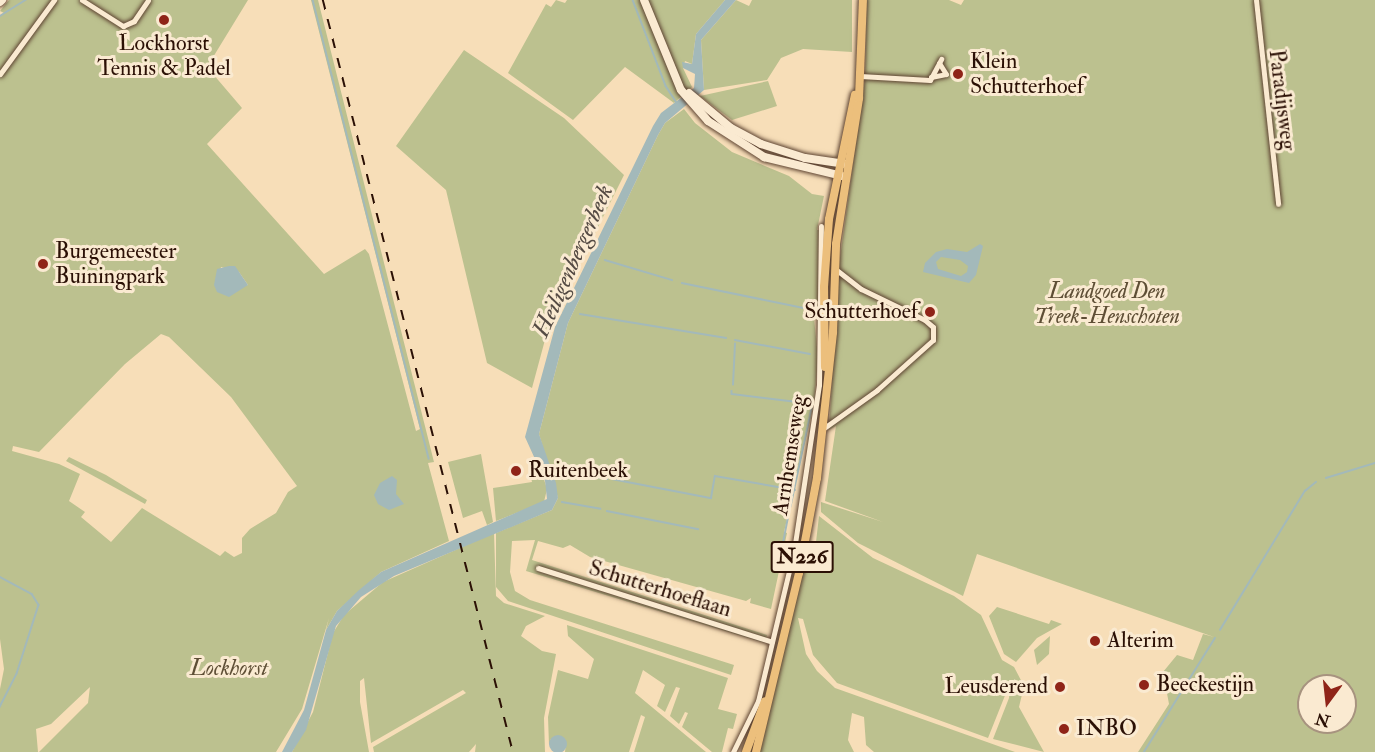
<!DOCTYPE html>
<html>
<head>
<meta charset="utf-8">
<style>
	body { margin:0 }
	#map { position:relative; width:1375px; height:752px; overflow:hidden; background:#f7deb8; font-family:"IM FELL Double Pica",serif }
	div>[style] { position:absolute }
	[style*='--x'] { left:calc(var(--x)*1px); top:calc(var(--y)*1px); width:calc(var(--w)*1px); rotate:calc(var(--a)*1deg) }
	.green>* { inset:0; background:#bcc18f }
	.water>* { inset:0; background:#a3b9ba }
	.round { border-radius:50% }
	.stream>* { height:1.5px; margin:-0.75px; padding:0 0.75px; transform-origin:0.75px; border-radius:0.75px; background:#a3b9ba }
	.roads { filter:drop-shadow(0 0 2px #5e4432) drop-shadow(0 0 2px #5e4432) }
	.minor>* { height:5px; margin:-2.5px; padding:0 2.5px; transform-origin:2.5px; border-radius:2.5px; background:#faead1 }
	.secondary>* { height:8px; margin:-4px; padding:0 4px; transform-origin:4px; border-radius:4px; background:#faead1 }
	.primary>* { height:8px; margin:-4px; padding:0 4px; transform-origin:4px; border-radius:4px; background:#ecbf7c }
	.rail>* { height:1.5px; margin-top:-0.75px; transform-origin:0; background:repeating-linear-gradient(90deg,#2b1005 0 10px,transparent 0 20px) }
	.dots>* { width:16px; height:16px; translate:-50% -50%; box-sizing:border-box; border:3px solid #faead1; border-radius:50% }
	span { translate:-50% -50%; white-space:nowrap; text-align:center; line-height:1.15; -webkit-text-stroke:6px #faead1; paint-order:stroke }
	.shield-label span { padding:2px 4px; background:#faead1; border:2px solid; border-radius:4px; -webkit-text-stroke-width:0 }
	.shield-label { font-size:21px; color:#2b1005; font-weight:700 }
	.poi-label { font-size:22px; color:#2b1005 }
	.left { translate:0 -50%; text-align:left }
	.right { translate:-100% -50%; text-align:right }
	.street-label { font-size:22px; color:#2b1005 }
	.park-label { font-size:22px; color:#5e4e35; font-style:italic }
	.water-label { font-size:24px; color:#554b44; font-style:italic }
	.north { position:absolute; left:1297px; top:674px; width:60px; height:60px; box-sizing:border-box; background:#faead1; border:2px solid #a7937f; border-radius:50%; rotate:195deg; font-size:16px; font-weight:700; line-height:24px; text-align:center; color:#2b1005 }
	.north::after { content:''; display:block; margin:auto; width:21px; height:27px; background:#8f2418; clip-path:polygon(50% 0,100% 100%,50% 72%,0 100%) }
</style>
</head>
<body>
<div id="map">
	<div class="green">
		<i style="clip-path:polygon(evenodd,9px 0,248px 0,207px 67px,242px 108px,207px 144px,324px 274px,365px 249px,369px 254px,416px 431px,420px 429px,311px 0,318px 0,434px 462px,428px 463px,449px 541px,381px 572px,337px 611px,326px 630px,329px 618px,302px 709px,276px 752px,39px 752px,88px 703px,90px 687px,51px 724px,36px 729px,38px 752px,0 752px,0 689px,4px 669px,0 639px,0 16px,4px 13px,0 11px,9px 0,221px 267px,239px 272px,248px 285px,217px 292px,221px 267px,9px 0,161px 334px,169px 337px,231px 397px,297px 486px,288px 492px,276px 513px,250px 529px,242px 538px,242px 553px,234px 557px,225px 551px,220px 556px,142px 508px,111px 542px,81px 517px,85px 512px,69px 501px,80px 474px,59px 464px,12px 451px,13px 446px,39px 452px,125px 364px,161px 334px)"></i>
		<i style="clip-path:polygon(556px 0,565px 3px,567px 0,725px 0,696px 34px,692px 64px,685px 61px,683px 68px,692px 87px,674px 103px,625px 67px,573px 120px,508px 73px,546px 4px,551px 7px)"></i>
		<i style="clip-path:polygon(736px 0,749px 6px,752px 0,852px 0,852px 52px,803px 49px,781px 58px,767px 80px,704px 90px,701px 40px)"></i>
		<i style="clip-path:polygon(evenodd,867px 0,949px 0,961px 5px,964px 0,1375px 0,1375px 752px,1138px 752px,1169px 704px,1163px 672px,1177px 655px,1193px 660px,1203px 634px,1214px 637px,977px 554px,963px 596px,858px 543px,821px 512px,821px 502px,883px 522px,825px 501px,836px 426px,829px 430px,839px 265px,865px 79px,867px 0,1309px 686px,1345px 686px,1345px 722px,1309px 722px,1309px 686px)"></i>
		<i style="clip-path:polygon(464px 50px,564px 118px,624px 175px,549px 325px,532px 388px,487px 363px,446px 190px,396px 146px)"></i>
		<i style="clip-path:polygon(768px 81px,777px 106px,732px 120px,700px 96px)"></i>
		<i style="clip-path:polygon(684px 109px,695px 123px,732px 152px,789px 176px,812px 194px,824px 196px,817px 230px,824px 230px,821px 308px,813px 308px,818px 357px,814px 403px,784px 532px,787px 533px,771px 609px,750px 603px,751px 598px,746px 601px,590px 557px,570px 545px,563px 548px,538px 541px,532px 560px,767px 635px,765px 643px,526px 571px,535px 540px,512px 541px,510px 572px,515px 591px,530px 600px,734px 665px,731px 675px,508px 601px,496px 587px,496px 533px,552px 510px,558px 498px,539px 434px,568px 323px,658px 135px,665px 123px)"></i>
		<i style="clip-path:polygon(481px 454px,493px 522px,487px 525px,482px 511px,463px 518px,448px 462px)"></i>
		<i style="clip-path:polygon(69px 457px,106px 475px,147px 500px,145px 504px,66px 461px)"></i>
		<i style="clip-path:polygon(541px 470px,547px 489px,544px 502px,496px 521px,493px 488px,532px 482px,530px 473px)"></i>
		<i style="clip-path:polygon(819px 516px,873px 558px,954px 596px,981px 615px,1002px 660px,1014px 667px,1024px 686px,1019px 707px,1044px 752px,993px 739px,1009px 698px,1010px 683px,988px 738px,837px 683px,813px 655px,803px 619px,798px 618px,806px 654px,817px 671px,835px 688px,1015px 752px,874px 752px,866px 745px,864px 717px,852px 713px,848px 740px,854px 752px,759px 752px,803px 568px,812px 542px,816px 542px)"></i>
		<i style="clip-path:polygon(494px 533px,496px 596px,504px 603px,545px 616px,526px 626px,521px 636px,542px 651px,556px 654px,544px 718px,545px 752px,475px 752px,476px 744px,469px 752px,374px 752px,373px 747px,466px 693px,463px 690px,371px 743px,364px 678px,360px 681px,360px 702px,369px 752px,292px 752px,313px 712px,333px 633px,344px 615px,383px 582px)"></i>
		<i style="clip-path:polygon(997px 607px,1049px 624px,1051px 620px,1062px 624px,1037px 638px,1016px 662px,1004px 654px,989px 616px)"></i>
		<i style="clip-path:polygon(567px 625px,728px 678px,718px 709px,737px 714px,733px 729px,728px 728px,722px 752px,712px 752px,682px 727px,688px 713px,685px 712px,679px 724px,670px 716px,680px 688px,676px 687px,665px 712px,657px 706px,665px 685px,643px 670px,635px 693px,706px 752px,634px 752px,645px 717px,641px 715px,629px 752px,565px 752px,566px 742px,551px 739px,549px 745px,548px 717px,558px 670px,588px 679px,594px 659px,568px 636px)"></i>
		<i style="clip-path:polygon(1050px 636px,1049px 654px,1037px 665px,1034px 650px)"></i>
	</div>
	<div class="water">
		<i style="clip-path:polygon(725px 0,736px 0,701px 40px,704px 90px,665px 123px,658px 135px,568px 323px,539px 434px,556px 483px,558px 498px,552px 510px,394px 576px,361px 597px,336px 626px,306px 730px,292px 752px,282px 752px,304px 710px,326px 630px,337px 611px,359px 590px,381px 572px,547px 499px,545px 481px,525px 437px,555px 327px,653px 126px,661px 113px,694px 88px,695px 74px,683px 68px,682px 62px,692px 64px,696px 34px)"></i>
		<i style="clip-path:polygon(evenodd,980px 244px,983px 246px,976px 275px,969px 283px,923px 272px,925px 263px,936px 252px,947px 249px,967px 252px,980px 244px,941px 257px,960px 260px,968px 266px,967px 272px,961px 276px,938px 269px,936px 262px,941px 257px)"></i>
		<i style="clip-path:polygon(229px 266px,235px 266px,248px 285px,229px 297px,217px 292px,214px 285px,217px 269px)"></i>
		<i style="clip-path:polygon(392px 476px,397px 480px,396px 494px,404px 504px,389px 510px,378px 504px,374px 495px,380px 483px)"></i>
		<i class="round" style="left:549px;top:735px;width:18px;height:18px"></i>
	</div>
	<div class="stream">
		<i style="--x:313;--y:0;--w:473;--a:75.8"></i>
		<i style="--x:633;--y:0;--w:92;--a:69"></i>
		<i style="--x:666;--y:86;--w:20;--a:57"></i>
		<i style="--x:0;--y:16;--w:31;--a:-32"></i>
		<i style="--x:605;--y:260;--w:70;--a:16.6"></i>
		<i style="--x:682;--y:283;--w:135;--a:11.6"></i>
		<i style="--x:580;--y:314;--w:148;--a:9.3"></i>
		<i style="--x:735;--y:340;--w:76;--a:10.6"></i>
		<i style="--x:733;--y:385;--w:41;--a:-87.2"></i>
		<i style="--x:732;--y:391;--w:3;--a:90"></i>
		<i style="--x:732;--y:394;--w:82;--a:7"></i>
		<i style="--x:813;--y:404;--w:105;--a:102.1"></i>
		<i style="--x:558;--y:470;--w:50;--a:10.4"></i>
		<i style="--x:1326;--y:478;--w:51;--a:-17"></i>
		<i style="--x:612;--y:479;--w:101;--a:10.9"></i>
		<i style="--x:711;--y:498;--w:22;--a:-80"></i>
		<i style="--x:715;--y:476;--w:81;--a:9.9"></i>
		<i style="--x:562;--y:502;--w:39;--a:10"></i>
		<i style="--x:607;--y:511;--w:93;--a:11.2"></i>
		<i style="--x:783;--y:543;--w:31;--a:-79"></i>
		<i style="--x:0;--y:577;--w:36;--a:28"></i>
		<i style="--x:32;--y:594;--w:13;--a:58"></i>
		<i style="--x:39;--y:605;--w:72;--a:107.7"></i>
		<i style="--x:17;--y:674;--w:37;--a:117"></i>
		<i style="--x:1220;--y:630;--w:163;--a:-58.6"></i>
		<i style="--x:1305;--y:491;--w:14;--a:-39"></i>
		<i style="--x:1144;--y:752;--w:134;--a:-58.1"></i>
	</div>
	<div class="roads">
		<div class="minor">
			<i style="--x:82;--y:0;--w:49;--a:32.4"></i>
			<i style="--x:123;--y:26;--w:12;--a:-24"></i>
			<i style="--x:134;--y:21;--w:25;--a:-56"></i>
			<i style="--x:1256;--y:0;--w:205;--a:83.8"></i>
			<i style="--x:0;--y:74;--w:92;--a:-53.9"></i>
			<i style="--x:860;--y:76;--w:70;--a:3.3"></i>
			<i style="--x:930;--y:80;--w:24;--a:-62"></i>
			<i style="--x:931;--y:77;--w:15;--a:-11"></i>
			<i style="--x:946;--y:74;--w:13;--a:-122"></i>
			<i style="--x:824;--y:428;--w:65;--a:-35.6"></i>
			<i style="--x:877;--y:390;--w:75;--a:-41.8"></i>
			<i style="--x:933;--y:340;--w:13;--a:-90"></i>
			<i style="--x:933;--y:327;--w:11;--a:-139"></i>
			<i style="--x:925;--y:320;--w:71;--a:-154.2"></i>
			<i style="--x:861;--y:289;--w:33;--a:-142"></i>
			<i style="--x:538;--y:568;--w:245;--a:17.5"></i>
			<i style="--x:733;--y:752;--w:57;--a:-63.9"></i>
			<i style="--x:758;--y:701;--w:155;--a:-76.6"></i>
			<i style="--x:794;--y:550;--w:167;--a:-81.4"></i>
			<i style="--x:819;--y:385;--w:159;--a:-89.3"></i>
		</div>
		<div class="secondary">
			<i style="--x:644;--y:0;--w:97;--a:67.7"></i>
			<i style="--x:681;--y:90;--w:41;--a:48.9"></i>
			<i style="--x:708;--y:121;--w:67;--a:32.7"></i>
			<i style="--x:764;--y:157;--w:80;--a:13.7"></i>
			<i style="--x:0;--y:2;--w:3;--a:-45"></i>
			<i style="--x:689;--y:93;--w:55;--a:39.8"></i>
			<i style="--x:731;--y:128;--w:34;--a:28"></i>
			<i style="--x:761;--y:144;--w:46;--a:17.7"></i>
			<i style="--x:805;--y:158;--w:41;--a:8.3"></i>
		</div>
		<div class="primary">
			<i style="--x:825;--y:367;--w:80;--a:-90.7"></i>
			<i style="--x:824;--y:287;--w:68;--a:-85.8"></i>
			<i style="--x:829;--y:219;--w:127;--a:-78.2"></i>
			<i style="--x:746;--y:752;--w:54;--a:-69.6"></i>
			<i style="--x:756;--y:752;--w:184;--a:-76.5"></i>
			<i style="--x:799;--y:573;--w:97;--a:-79.3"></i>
			<i style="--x:817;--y:478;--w:147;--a:-83.7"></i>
			<i style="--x:833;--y:332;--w:88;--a:-88"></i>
			<i style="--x:836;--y:244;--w:148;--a:-81"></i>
			<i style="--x:859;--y:98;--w:98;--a:-87.7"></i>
		</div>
	</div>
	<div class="rail">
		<i style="--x:323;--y:0;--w:776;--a:75.82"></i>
	</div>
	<div class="dots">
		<i style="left:164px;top:20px;background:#8f2418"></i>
		<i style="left:958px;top:74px;background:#8f2418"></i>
		<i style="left:43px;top:264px;background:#8f2418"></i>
		<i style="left:930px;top:312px;background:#8f2418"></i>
		<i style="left:516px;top:471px;background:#8f2418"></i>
		<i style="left:1095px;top:641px;background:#8f2418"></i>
		<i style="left:1144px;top:685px;background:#8f2418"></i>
		<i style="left:1060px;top:687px;background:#8f2418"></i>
		<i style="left:1064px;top:729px;background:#8f2418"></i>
	</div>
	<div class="shield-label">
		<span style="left:802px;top:557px">N226</span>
	</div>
	<div class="poi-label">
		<span style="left:164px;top:56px">Lockhorst<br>Tennis &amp; Padel</span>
		<span class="left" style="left:970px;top:74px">Klein<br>Schutterhoef</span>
		<span class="left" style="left:55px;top:264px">Burgemeester<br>Buiningpark</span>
		<span class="right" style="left:918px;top:312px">Schutterhoef</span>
		<span class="left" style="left:528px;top:471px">Ruitenbeek</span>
		<span class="left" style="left:1107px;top:641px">Alterim</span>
		<span class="left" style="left:1156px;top:685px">Beeckestijn</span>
		<span class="right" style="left:1048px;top:687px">Leusderend</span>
		<span class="left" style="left:1076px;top:729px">INBO</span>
	</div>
	<div class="street-label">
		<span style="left:1282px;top:100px;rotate:83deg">Paradijsweg</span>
		<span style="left:790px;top:455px;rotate:-81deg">Arnhemseweg</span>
		<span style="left:660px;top:589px;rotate:17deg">Schutterhoeflaan</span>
	</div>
	<div class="park-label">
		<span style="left:1107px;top:304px">Landgoed Den<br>Treek-Henschoten</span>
		<span style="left:229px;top:669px">Lockhorst</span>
	</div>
	<div class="water-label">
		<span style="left:573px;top:261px;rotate:-66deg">Heiligenbergerbeek</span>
	</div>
	<div class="north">N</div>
</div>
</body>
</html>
